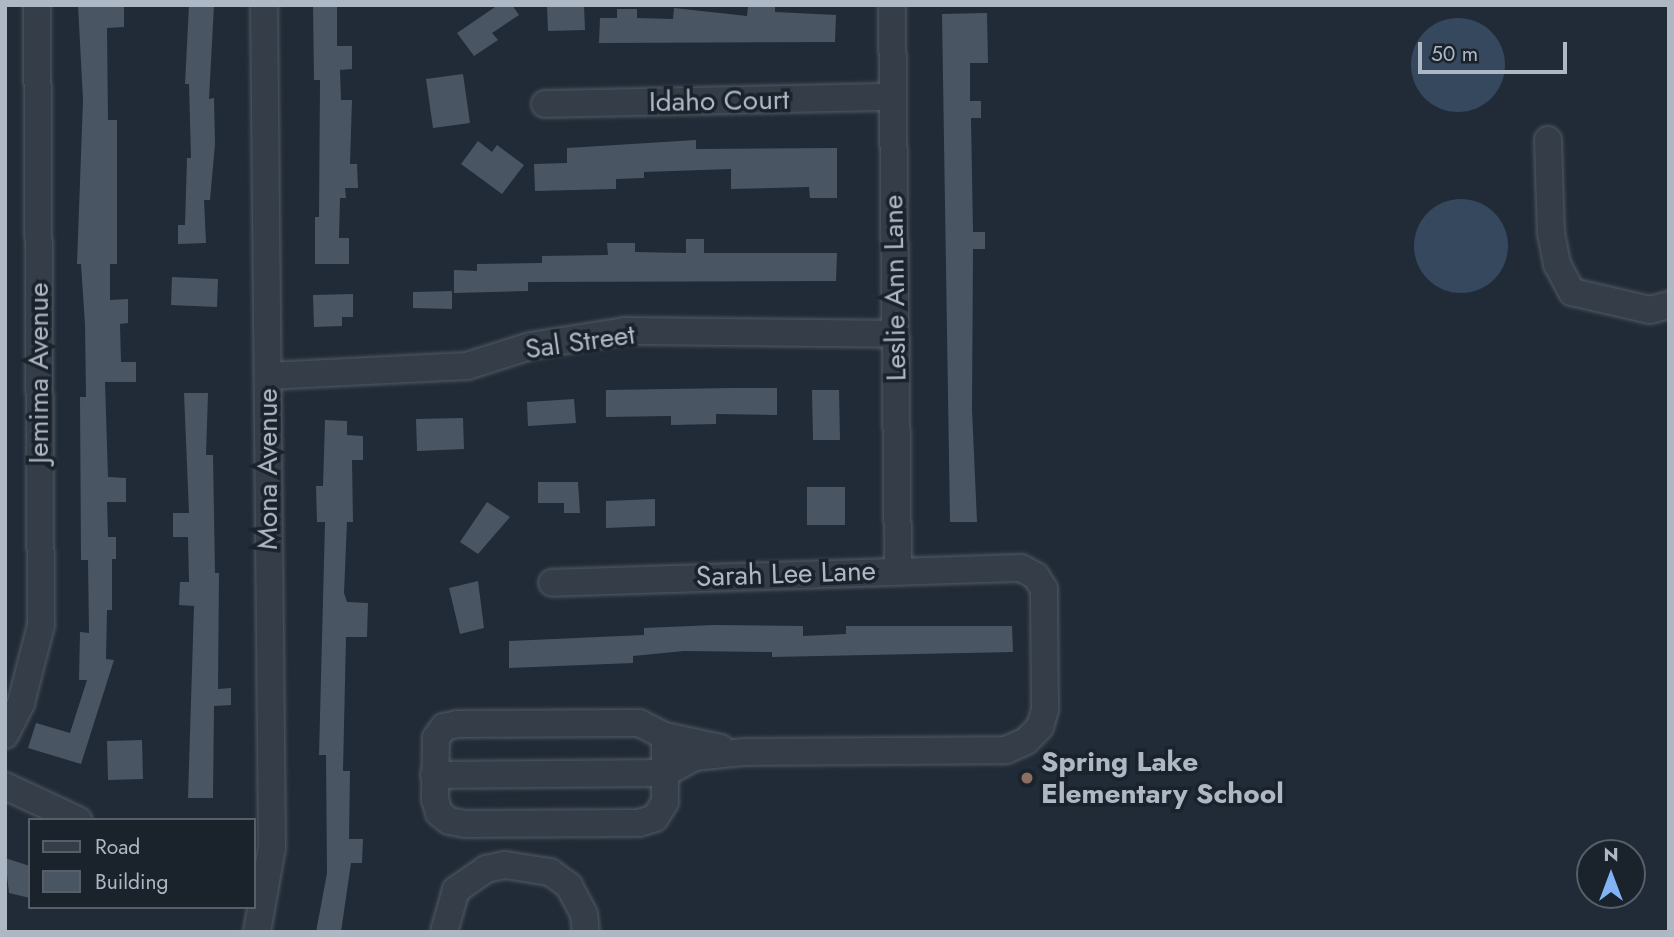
<!DOCTYPE html>
<html>
<head>
<meta charset="utf-8">
<style>
	body { margin:0 }
	#map { position:relative; width:1674px; height:937px; overflow:hidden; background:#212b37; font-family:Jost,sans-serif }
	div>[style] { position:absolute }
	[style*='--x'] { left:calc(var(--x)*1px); top:calc(var(--y)*1px); width:calc(var(--w)*1px); rotate:calc(var(--a)*1deg) }
	.water>* { inset:0; background:#35485e }
	.round { border-radius:50% }
	.building>* { inset:0; background:#495563 }
	.roads { filter:drop-shadow(0 0 2px #515b65) drop-shadow(0 0 2px #515b65) }
	.minor>* { height:26px; margin:-13px; padding:0 13px; transform-origin:13px; border-radius:13px; background:#343d48 }
	.dots>* { width:19px; height:19px; translate:-50% -50%; box-sizing:border-box; border:4px solid #1a222c; border-radius:50% }
	span { translate:-50% -50%; white-space:nowrap; text-align:center; line-height:1.15; -webkit-text-stroke:7px #1a222c; paint-order:stroke }
	.street-label { font-size:28px; color:#aeb8c4 }
	.poi-label { font-size:28px; color:#aeb8c4; font-weight:700 }
	.left { translate:0 -50%; text-align:left }
	.frame { position:absolute; inset:0; border:7px solid #aeb8c4; pointer-events:none }
	.legend { position:absolute; left:28px; top:818px; width:228px; height:91px; box-sizing:border-box; background:#1a222c; border:2px solid #555e69; margin:0; padding:9px 12px; list-style:none; font-size:21px; color:#aeb8c4 }
	.legend li { display:flex; align-items:center; gap:14px; height:35px }
	.legend b { width:35px; border:2px solid #555e69 }
	.north { position:absolute; left:1576px; top:839px; width:70px; height:70px; box-sizing:border-box; background:#1a222c; border:2px solid #555e69; border-radius:50%; rotate:0deg; font-size:19px; font-weight:700; line-height:28px; text-align:center; color:#aeb8c4 }
	.north::after { content:''; display:block; margin:auto; width:24px; height:32px; background:#82b4f5; clip-path:polygon(50% 0,100% 100%,50% 72%,0 100%) }
	.scale { position:absolute; left:1418px; top:42px; width:149px; height:32px; box-sizing:border-box; border:4px solid #aeb8c4; border-top:0; padding-left:9px; font-size:21px; line-height:24px; white-space:nowrap; color:#aeb8c4; -webkit-text-stroke:5px #1a222c; paint-order:stroke }
</style>
</head>
<body>
<div id="map">
	<div class="water">
		<i class="round" style="left:1411px;top:18px;width:94px;height:94px"></i>
		<i class="round" style="left:1414px;top:199px;width:94px;height:94px"></i>
	</div>
	<div class="building">
		<i style="clip-path:polygon(78px 5px,124px 5px,124px 27px,107px 28px,108px 120px,117px 120px,117px 264px,110px 264px,110px 300px,128px 299px,128px 323px,120px 324px,121px 362px,136px 362px,136px 382px,105px 382px,108px 477px,126px 478px,126px 502px,107px 502px,108px 537px,116px 537px,116px 559px,112px 559px,112px 610px,107px 610px,106px 659px,114px 660px,81px 764px,28px 748px,36px 723px,70px 733px,87px 680px,79px 680px,80px 632px,89px 633px,88px 560px,81px 560px,80px 397px,86px 397px,85px 325px,81px 264px,77px 264px,83px 100px)"></i>
		<i style="clip-path:polygon(189px 5px,214px 5px,209px 99px,214px 98px,215px 144px,210px 200px,204px 200px,206px 243px,178px 244px,178px 225px,185px 225px,187px 158px,191px 158px,189px 84px,185px 84px)"></i>
		<i style="clip-path:polygon(313px 5px,337px 5px,337px 46px,352px 46px,352px 69px,340px 70px,341px 100px,352px 100px,350px 164px,357px 164px,358px 188px,345px 188px,346px 198px,340px 198px,339px 238px,349px 238px,349px 264px,315px 264px,315px 217px,319px 217px,320px 80px,314px 80px)"></i>
		<i style="clip-path:polygon(498px 5px,512px 5px,519px 15px,492px 33px,498px 40px,474px 56px,457px 33px)"></i>
		<i style="clip-path:polygon(547px 5px,584px 5px,585px 30px,548px 31px)"></i>
		<i style="clip-path:polygon(748px 6px,775px 7px,775px 12px,836px 15px,835px 42px,599px 43px,600px 18px,617px 18px,617px 9px,637px 9px,637px 18px,673px 19px,674px 8px,747px 16px)"></i>
		<i style="clip-path:polygon(987px 13px,988px 63px,970px 63px,970px 101px,981px 101px,981px 118px,971px 118px,973px 232px,985px 232px,985px 249px,973px 249px,972px 409px,977px 522px,950px 522px,942px 14px)"></i>
		<i style="clip-path:polygon(463px 74px,470px 123px,433px 128px,426px 79px)"></i>
		<i style="clip-path:polygon(696px 140px,696px 149px,837px 148px,837px 198px,810px 198px,809px 187px,731px 189px,731px 169px,644px 172px,644px 178px,616px 179px,616px 189px,535px 191px,534px 164px,567px 163px,567px 148px)"></i>
		<i style="clip-path:polygon(478px 141px,492px 152px,497px 145px,524px 165px,502px 194px,461px 164px)"></i>
		<i style="clip-path:polygon(686px 239px,704px 239px,704px 253px,837px 253px,836px 281px,528px 282px,528px 291px,454px 293px,454px 270px,477px 271px,477px 264px,542px 263px,542px 256px,608px 255px,607px 243px,635px 243px,635px 252px,686px 253px)"></i>
		<i style="clip-path:polygon(172px 277px,218px 279px,217px 307px,171px 305px)"></i>
		<i style="clip-path:polygon(452px 291px,452px 309px,413px 308px,413px 292px)"></i>
		<i style="clip-path:polygon(353px 294px,353px 317px,342px 317px,342px 326px,314px 327px,313px 295px)"></i>
		<i style="clip-path:polygon(733px 388px,777px 388px,777px 415px,716px 414px,716px 424px,671px 425px,671px 416px,606px 417px,606px 390px)"></i>
		<i style="clip-path:polygon(812px 390px,839px 390px,840px 440px,813px 440px)"></i>
		<i style="clip-path:polygon(184px 393px,208px 393px,206px 455px,213px 455px,215px 573px,219px 573px,218px 689px,231px 688px,231px 705px,214px 706px,213px 798px,188px 798px,194px 606px,179px 605px,180px 582px,189px 582px,188px 537px,173px 537px,173px 513px,189px 513px)"></i>
		<i style="clip-path:polygon(574px 399px,576px 423px,528px 426px,527px 402px)"></i>
		<i style="clip-path:polygon(463px 418px,464px 449px,417px 451px,416px 419px)"></i>
		<i style="clip-path:polygon(325px 420px,347px 421px,347px 435px,363px 436px,363px 460px,352px 460px,353px 522px,347px 522px,344px 593px,347px 602px,368px 603px,367px 637px,346px 637px,343px 771px,350px 771px,349px 839px,363px 839px,362px 863px,351px 863px,341px 932px,316px 932px,327px 873px,326px 755px,319px 755px,325px 522px,317px 522px,316px 486px,323px 486px)"></i>
		<i style="clip-path:polygon(538px 482px,578px 482px,580px 513px,564px 513px,564px 503px,538px 503px)"></i>
		<i style="clip-path:polygon(807px 487px,845px 487px,845px 525px,807px 525px)"></i>
		<i style="clip-path:polygon(655px 499px,655px 526px,606px 528px,606px 501px)"></i>
		<i style="clip-path:polygon(487px 502px,510px 517px,478px 554px,460px 542px)"></i>
		<i style="clip-path:polygon(478px 581px,484px 628px,460px 634px,449px 588px)"></i>
		<i style="clip-path:polygon(714px 625px,803px 626px,803px 636px,846px 634px,846px 626px,1012px 626px,1013px 652px,772px 657px,772px 652px,684px 651px,633px 656px,633px 663px,509px 668px,509px 641px,644px 635px,644px 628px)"></i>
		<i style="clip-path:polygon(142px 740px,143px 779px,108px 780px,107px 741px)"></i>
		<i style="clip-path:polygon(5px 858px,30px 866px,30px 898px,9px 893px)"></i>
	</div>
	<div class="roads">
		<div class="minor">
			<i style="--x:892;--y:5;--w:565;--a:89.39"></i>
			<i style="--x:545;--y:104;--w:348;--a:-1.2"></i>
			<i style="--x:1548;--y:140;--w:93;--a:88.2"></i>
			<i style="--x:1551;--y:233;--w:32;--a:79"></i>
			<i style="--x:1557;--y:264;--w:32;--a:62"></i>
			<i style="--x:1572;--y:292;--w:80;--a:13"></i>
			<i style="--x:1650;--y:310;--w:20;--a:-15"></i>
			<i style="--x:268;--y:376;--w:199;--a:-2.9"></i>
			<i style="--x:467;--y:366;--w:66;--a:-17.6"></i>
			<i style="--x:530;--y:346;--w:96;--a:-9"></i>
			<i style="--x:625;--y:331;--w:270;--a:0.6"></i>
			<i style="--x:5;--y:735;--w:36;--a:-63"></i>
			<i style="--x:21;--y:703;--w:81;--a:-75.6"></i>
			<i style="--x:41;--y:625;--w:620;--a:-90.37"></i>
			<i style="--x:665;--y:736;--w:66;--a:90"></i>
			<i style="--x:665;--y:802;--w:19;--a:122"></i>
			<i style="--x:655;--y:818;--w:17;--a:163"></i>
			<i style="--x:639;--y:823;--w:174;--a:179.7"></i>
			<i style="--x:465;--y:824;--w:16;--a:-169"></i>
			<i style="--x:449;--y:821;--w:13;--a:-141"></i>
			<i style="--x:439;--y:813;--w:15;--a:-106"></i>
			<i style="--x:435;--y:799;--w:61;--a:-89.1"></i>
			<i style="--x:436;--y:738;--w:14;--a:-54"></i>
			<i style="--x:444;--y:727;--w:14;--a:-12"></i>
			<i style="--x:458;--y:724;--w:181;--a:-0.3"></i>
			<i style="--x:639;--y:723;--w:29;--a:27"></i>
			<i style="--x:665;--y:736;--w:57;--a:12.1"></i>
			<i style="--x:434;--y:775;--w:232;--a:-0.5"></i>
			<i style="--x:666;--y:773;--w:33;--a:-29"></i>
			<i style="--x:695;--y:757;--w:48;--a:-5.9"></i>
			<i style="--x:743;--y:752;--w:263;--a:-0.4"></i>
			<i style="--x:1006;--y:750;--w:22;--a:-24"></i>
			<i style="--x:1026;--y:741;--w:20;--a:-45"></i>
			<i style="--x:1040;--y:727;--w:19;--a:-74"></i>
			<i style="--x:1045;--y:709;--w:120;--a:-90.5"></i>
			<i style="--x:1044;--y:589;--w:15;--a:-122"></i>
			<i style="--x:1036;--y:576;--w:17;--a:-152"></i>
			<i style="--x:1021;--y:568;--w:469;--a:178.2"></i>
			<i style="--x:5;--y:786;--w:81;--a:25"></i>
			<i style="--x:257;--y:932;--w:86;--a:-80"></i>
			<i style="--x:272;--y:847;--w:842;--a:-90.54"></i>
			<i style="--x:444;--y:932;--w:44;--a:-74.1"></i>
			<i style="--x:456;--y:890;--w:37;--a:-35"></i>
			<i style="--x:486;--y:869;--w:19;--a:-12"></i>
			<i style="--x:505;--y:865;--w:46;--a:8.8"></i>
			<i style="--x:550;--y:872;--w:24;--a:36"></i>
			<i style="--x:569;--y:886;--w:32;--a:62"></i>
			<i style="--x:584;--y:914;--w:18;--a:84"></i>
		</div>
	</div>
	<div class="dots">
		<i style="left:1027px;top:778px;background:#8d6e63"></i>
	</div>
	<div class="street-label">
		<span style="left:719px;top:101px;rotate:-1deg">Idaho Court</span>
		<span style="left:895px;top:288px;rotate:-91deg">Leslie Ann Lane</span>
		<span style="left:580px;top:342px;rotate:-8deg">Sal Street</span>
		<span style="left:39px;top:373px;rotate:-90deg">Jemima Avenue</span>
		<span style="left:268px;top:469px;rotate:-90deg">Mona Avenue</span>
		<span style="left:786px;top:574px;rotate:-2deg">Sarah Lee Lane</span>
	</div>
	<div class="poi-label">
		<span class="left" style="left:1041px;top:778px">Spring Lake<br>Elementary School</span>
	</div>
	<div class="frame"></div>
	<ul class="legend">
	<li><b style="height:9px;background:#343d48"></b>Road</li>
	<li><b style="height:19px;background:#495563"></b>Building</li>
	</ul>
	<div class="north">N</div>
	<div class="scale">50 m</div>
</div>
</body>
</html>
